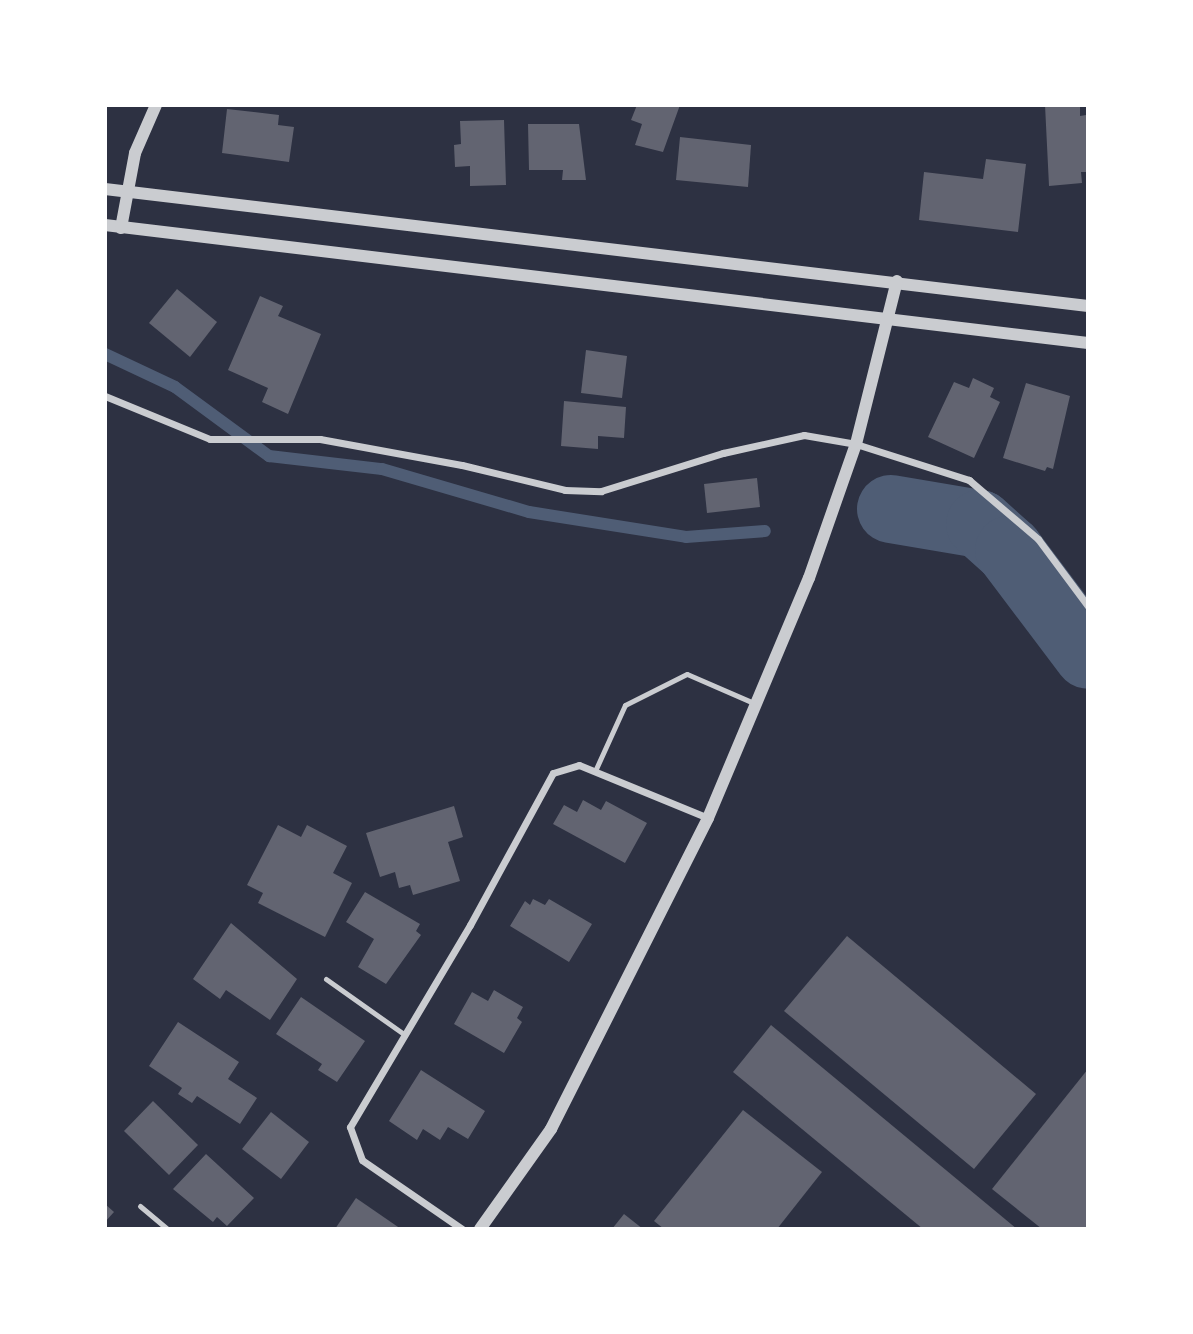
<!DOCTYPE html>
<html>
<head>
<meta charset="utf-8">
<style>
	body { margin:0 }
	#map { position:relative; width:1193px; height:1334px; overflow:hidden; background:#2d3142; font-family:"Roboto Condensed",sans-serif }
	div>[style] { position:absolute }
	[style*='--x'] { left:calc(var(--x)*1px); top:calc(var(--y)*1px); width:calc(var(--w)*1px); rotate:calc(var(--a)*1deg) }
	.stream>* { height:12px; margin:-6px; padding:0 6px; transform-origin:6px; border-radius:6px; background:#4f5d75 }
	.river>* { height:68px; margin:-34px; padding:0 34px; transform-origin:34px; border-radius:34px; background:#4f5d75 }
	.building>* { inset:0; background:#626471 }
	.service>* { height:5px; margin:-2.5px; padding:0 2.5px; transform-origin:2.5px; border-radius:2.5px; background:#caccd0 }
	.minor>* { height:7px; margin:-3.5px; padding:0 3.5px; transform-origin:3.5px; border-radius:3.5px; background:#caccd0 }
	.tertiary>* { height:12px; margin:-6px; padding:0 6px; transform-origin:6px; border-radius:6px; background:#caccd0 }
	span { translate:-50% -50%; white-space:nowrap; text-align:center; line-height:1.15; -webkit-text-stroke:7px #fff; paint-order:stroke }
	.frame { position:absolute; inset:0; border:107px solid #fff; pointer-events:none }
</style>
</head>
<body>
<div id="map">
	<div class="stream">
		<i style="--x:105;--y:354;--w:77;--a:25.2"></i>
		<i style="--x:175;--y:387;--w:117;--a:36.3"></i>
		<i style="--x:269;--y:456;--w:114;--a:6.6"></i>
		<i style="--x:382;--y:469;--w:153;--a:16.3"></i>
		<i style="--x:529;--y:512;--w:159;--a:9"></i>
		<i style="--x:686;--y:537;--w:79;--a:-4.3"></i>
	</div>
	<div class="river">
		<i style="--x:891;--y:509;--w:90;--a:9.6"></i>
		<i style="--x:980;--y:524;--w:39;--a:42"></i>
		<i style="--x:1009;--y:550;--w:131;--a:53"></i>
	</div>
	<div class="building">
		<i style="clip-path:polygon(637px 105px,680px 105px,663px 152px,635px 145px,642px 124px,631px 120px)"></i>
		<i style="clip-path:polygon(1045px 105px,1080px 105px,1080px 116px,1086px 115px,1088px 172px,1081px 172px,1082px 183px,1049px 186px)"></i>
		<i style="clip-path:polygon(227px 109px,279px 115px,278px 125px,294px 127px,289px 162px,222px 153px)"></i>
		<i style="clip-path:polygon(504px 120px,506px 185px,470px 186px,470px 166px,455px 167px,454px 145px,461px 144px,460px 121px)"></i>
		<i style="clip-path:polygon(528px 124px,579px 124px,586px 180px,562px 180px,563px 170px,529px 170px)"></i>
		<i style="clip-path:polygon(680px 137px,751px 145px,748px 187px,676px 180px)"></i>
		<i style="clip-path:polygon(986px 159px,1026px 164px,1018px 232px,919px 220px,924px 172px,983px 179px)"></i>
		<i style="clip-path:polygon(177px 289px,217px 322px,190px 357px,149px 323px)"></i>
		<i style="clip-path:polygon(260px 296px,283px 306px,278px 316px,321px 334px,288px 414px,262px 402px,268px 388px,228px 370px)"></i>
		<i style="clip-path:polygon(586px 350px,627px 356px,622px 398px,581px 393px)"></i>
		<i style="clip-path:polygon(973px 378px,994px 388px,990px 397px,1000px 402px,974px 458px,928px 437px,954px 382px,969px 388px)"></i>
		<i style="clip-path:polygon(1026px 383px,1070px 396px,1053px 469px,1047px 467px,1045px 471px,1003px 458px)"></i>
		<i style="clip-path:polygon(564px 401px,626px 407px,624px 438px,598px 436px,598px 449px,561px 446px)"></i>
		<i style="clip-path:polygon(757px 478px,760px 507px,707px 513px,704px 484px)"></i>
		<i style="clip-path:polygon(583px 800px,601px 810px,606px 801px,647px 823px,625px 863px,553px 824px,564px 805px,577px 812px)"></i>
		<i style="clip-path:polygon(454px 806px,463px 837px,448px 842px,460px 881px,413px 895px,410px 885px,399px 888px,395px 872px,380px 877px,366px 833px)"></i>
		<i style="clip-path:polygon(278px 825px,301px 837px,307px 825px,347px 846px,333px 873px,352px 883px,325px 937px,258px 903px,263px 893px,247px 885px)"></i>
		<i style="clip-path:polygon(365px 892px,420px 924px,416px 931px,421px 935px,386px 984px,358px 967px,374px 939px,346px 922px)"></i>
		<i style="clip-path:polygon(533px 899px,545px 905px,549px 899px,592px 924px,569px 962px,510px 926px,525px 901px,530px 905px)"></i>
		<i style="clip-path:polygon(231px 923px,297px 979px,270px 1020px,226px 990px,220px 999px,193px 979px)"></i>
		<i style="clip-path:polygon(847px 936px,1036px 1094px,974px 1169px,784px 1011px)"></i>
		<i style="clip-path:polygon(494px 990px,523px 1007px,517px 1018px,522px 1022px,504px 1053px,454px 1024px,472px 992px,488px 1001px)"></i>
		<i style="clip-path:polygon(301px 997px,365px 1041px,337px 1082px,318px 1070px,322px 1064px,276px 1034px)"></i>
		<i style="clip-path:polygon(178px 1022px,239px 1062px,228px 1079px,257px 1098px,240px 1124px,197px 1096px,192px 1103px,178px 1094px,182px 1088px,149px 1066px)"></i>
		<i style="clip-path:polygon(771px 1025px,1017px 1229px,923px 1229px,733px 1072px)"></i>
		<i style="clip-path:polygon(1088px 1069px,1088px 1229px,1042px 1229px,992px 1189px)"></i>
		<i style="clip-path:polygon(421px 1070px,485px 1111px,468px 1139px,448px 1127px,440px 1140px,423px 1129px,417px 1140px,389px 1121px)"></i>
		<i style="clip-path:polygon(153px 1101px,198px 1145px,169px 1175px,124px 1131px)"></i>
		<i style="clip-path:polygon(743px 1110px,822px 1172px,777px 1229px,664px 1229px,654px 1221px)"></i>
		<i style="clip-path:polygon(271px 1112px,309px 1142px,281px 1179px,242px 1149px)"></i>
		<i style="clip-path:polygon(206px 1154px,254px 1198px,227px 1226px,217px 1217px,213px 1222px,173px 1189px)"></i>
		<i style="clip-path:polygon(356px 1198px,401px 1229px,335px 1229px)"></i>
		<i style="clip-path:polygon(105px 1204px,114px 1212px,105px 1222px)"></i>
		<i style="clip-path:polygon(624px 1214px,643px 1229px,612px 1229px)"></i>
	</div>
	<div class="service">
		<i style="--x:595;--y:771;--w:72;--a:-65.6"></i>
		<i style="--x:625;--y:705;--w:69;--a:-26.6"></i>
		<i style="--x:687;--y:674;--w:75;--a:23.5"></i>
		<i style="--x:326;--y:979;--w:97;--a:35.3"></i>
		<i style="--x:140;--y:1206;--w:35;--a:40"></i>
	</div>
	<div class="minor">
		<i style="--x:105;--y:396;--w:113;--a:22.3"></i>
		<i style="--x:210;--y:439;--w:110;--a:0"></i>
		<i style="--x:320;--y:439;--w:144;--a:10.4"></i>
		<i style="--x:462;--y:465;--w:106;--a:13.6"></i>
		<i style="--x:565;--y:490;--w:36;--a:2"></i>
		<i style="--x:601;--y:491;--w:128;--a:-17.3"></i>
		<i style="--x:723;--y:453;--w:83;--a:-12.5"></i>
		<i style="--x:804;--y:435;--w:53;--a:9.8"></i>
		<i style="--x:856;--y:444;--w:119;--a:17.7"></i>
		<i style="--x:969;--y:480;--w:91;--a:40.5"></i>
		<i style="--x:1038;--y:539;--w:84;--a:53.3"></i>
		<i style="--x:462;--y:1229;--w:121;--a:-145.4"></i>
		<i style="--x:362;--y:1160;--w:35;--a:-110"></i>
		<i style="--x:350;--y:1127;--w:235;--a:-59.3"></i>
		<i style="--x:470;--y:925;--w:173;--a:-61.4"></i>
		<i style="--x:553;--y:773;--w:27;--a:-17"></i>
		<i style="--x:579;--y:765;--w:139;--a:22.3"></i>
	</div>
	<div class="tertiary">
		<i style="--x:105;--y:189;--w:990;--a:6.79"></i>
		<i style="--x:105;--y:225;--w:990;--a:6.85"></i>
		<i style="--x:121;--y:228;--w:76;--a:-79.4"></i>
		<i style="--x:135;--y:153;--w:52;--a:-66.4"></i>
		<i style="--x:480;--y:1229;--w:123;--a:-54.6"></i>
		<i style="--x:551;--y:1129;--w:348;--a:-63.2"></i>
		<i style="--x:708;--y:818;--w:260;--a:-67.2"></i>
		<i style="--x:809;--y:578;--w:142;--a:-70.7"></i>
		<i style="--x:856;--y:444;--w:168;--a:-75.9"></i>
	</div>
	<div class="frame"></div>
</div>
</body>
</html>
